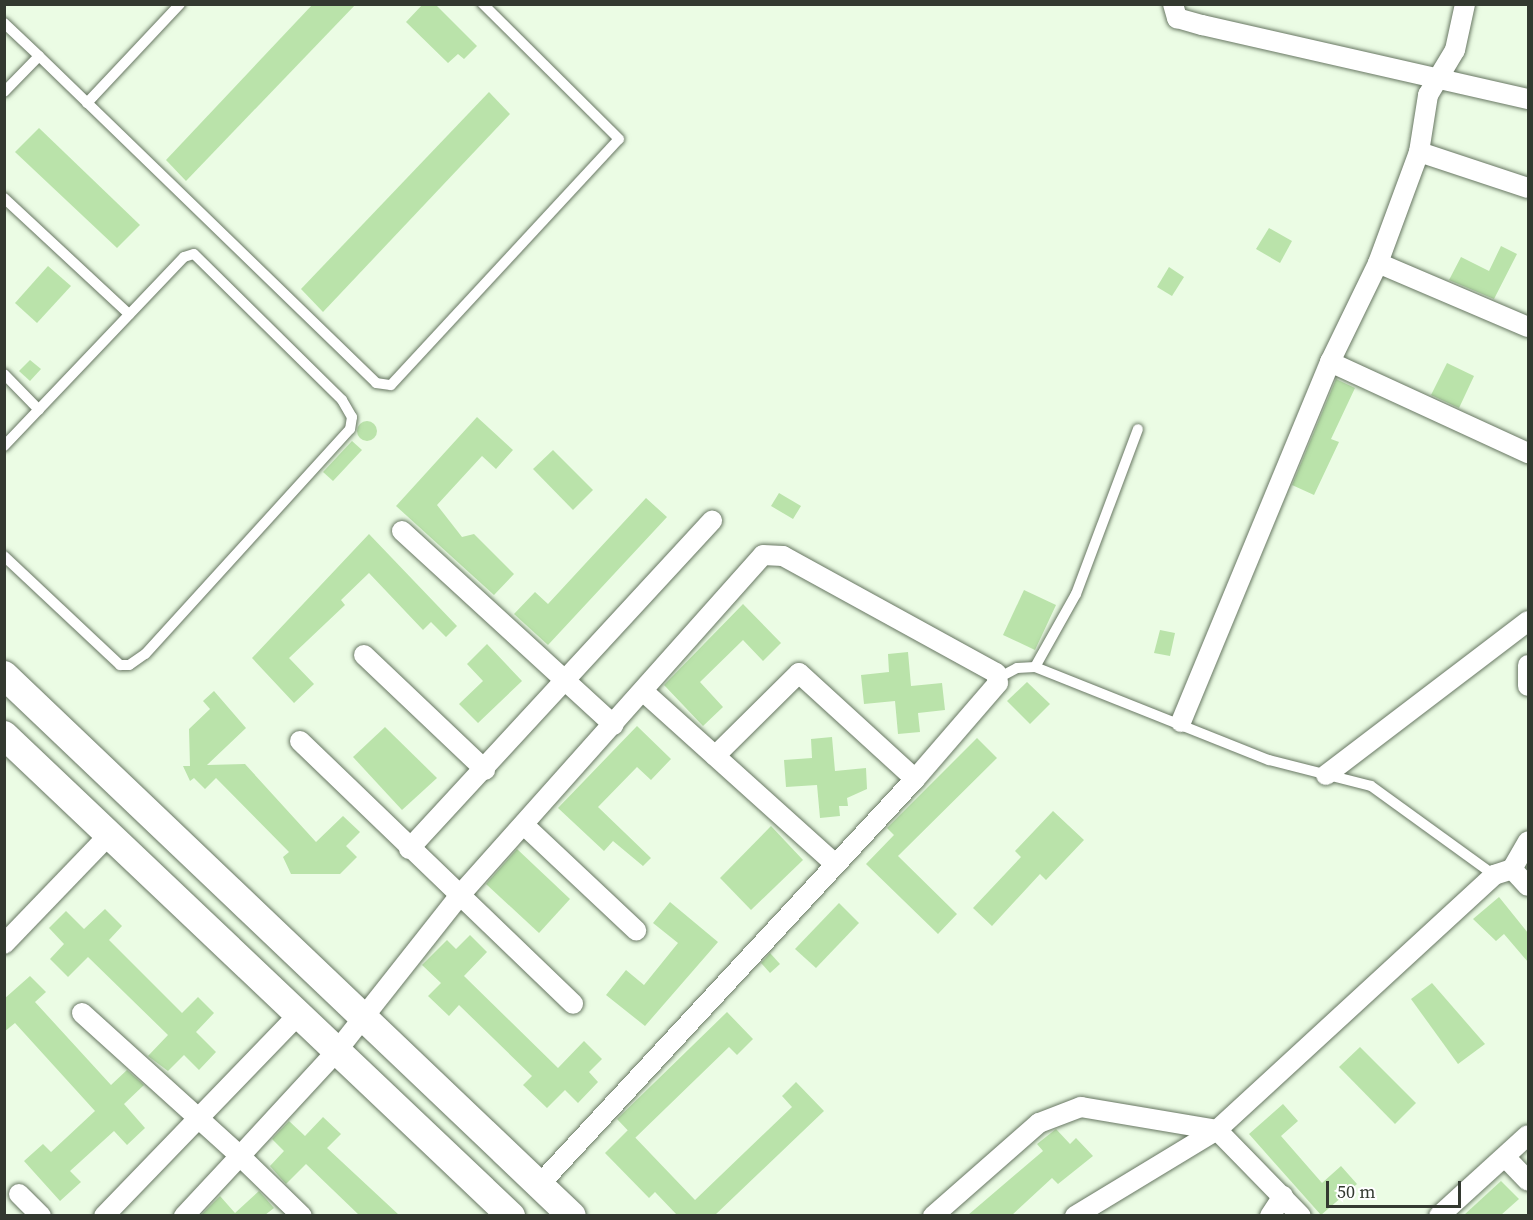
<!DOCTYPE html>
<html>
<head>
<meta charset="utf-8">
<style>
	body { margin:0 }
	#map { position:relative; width:1533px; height:1220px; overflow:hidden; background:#ebfce4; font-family:"Source Serif 4",serif }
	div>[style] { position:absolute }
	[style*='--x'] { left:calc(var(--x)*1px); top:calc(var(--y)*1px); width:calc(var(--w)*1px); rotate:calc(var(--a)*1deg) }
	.building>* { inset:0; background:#bae3aa }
	.round { border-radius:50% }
	.roads { filter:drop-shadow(0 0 2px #687763) drop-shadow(0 0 2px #687763) }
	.lane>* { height:10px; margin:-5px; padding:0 5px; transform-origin:5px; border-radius:5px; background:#fff }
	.street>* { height:20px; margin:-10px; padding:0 10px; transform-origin:10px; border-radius:10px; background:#fff }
	.secondary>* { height:28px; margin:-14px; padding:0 14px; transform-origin:14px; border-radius:14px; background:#fff }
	span { translate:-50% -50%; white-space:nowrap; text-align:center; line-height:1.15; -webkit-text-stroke:4.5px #fff; paint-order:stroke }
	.frame { position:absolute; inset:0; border:6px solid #333930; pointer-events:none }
	.scale { position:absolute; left:1326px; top:1181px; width:135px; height:27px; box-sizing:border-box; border:3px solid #333930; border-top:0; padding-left:8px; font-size:18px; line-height:21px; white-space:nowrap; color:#333930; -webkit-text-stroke:4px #fff; paint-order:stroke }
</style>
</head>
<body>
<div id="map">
	<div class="building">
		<i style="clip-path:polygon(313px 4px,356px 4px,186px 181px,166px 160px)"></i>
		<i style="clip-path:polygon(423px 4px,435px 4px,477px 46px,464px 59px,458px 54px,448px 63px,406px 22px)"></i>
		<i style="clip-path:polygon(489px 92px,510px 114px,323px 312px,301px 289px)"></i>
		<i style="clip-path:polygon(39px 128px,140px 225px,117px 248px,15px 152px)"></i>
		<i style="clip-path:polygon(1269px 228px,1292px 241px,1280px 263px,1256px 249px)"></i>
		<i style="clip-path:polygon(1501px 246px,1517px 254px,1494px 299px,1449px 280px,1461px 257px,1489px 271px)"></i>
		<i style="clip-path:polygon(48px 266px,71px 286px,37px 323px,15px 303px)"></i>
		<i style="clip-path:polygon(1169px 267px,1184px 277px,1172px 296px,1157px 287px)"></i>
		<i style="clip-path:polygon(30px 360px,41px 369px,30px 381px,19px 371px)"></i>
		<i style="clip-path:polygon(1447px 363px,1474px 376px,1459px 408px,1431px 395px)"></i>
		<i style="clip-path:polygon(1336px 379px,1355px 388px,1331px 439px,1339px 442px,1314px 495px,1292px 485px)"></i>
		<i style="clip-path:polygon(477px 417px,513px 450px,496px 469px,482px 456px,437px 505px,462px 537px,474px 534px,514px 574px,494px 595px,396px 506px)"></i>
		<i class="round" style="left:357px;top:421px;width:20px;height:20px"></i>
		<i style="clip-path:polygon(352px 441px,362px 450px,333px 481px,323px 472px)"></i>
		<i style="clip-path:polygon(553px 450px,593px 490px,573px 510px,533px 469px)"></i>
		<i style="clip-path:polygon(779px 493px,801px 506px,793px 519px,771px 506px)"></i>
		<i style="clip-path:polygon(646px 498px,667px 517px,548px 645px,514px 614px,535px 592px,548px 604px)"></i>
		<i style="clip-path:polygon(369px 534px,457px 626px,446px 637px,431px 622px,423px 630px,369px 573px,341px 600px,345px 605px,289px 658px,314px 684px,294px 703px,252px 658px)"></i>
		<i style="clip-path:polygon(1024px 590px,1056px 605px,1035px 650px,1003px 635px)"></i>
		<i style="clip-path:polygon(743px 604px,781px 643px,763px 661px,743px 640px,700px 682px,723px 707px,703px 726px,664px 685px)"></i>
		<i style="clip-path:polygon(1160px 630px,1175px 633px,1170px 656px,1154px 653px)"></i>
		<i style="clip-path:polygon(487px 644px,522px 681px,478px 723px,459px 704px,483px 681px,467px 664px)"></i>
		<i style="clip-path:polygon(908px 652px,911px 686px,942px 683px,945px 710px,918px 713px,920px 732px,898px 734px,895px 701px,864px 704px,861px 675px,889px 672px,888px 654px)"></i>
		<i style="clip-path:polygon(1027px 682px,1050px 704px,1030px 724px,1007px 701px)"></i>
		<i style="clip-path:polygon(214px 691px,246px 728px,207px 765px,245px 764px,316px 842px,343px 816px,360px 832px,346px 846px,357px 857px,340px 874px,291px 874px,283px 857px,289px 852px,216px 778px,205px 789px,194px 778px,190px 781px,183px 766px,190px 766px,189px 729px,210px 709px,203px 701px)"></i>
		<i style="clip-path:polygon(637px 726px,671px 759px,651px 780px,637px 767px,598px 807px,651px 858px,643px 866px,613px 841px,604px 851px,558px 808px)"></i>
		<i style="clip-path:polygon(385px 727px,437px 778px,402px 810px,353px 757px)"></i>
		<i style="clip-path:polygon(832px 737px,835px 771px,866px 768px,867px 789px,847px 798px,848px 806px,839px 806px,840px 816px,820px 818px,817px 785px,786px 787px,784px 760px,812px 758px,811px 739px)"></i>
		<i style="clip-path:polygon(977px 738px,997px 758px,898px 856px,957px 914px,938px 934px,866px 864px,894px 835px,887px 828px)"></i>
		<i style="clip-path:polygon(1053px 811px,1084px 840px,1046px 880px,1040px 874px,992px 926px,973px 908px,1021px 857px,1015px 851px)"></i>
		<i style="clip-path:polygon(771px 826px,803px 860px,751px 910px,720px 878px)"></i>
		<i style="clip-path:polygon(517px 849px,570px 899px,539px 933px,486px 884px)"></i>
		<i style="clip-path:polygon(1499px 897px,1528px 933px,1528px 962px,1504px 934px,1496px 941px,1473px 919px)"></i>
		<i style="clip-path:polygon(670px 902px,718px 942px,645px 1026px,606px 995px,626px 970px,644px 985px,678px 943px,653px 923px)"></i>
		<i style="clip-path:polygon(839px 903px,859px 923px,816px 968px,795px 949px)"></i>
		<i style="clip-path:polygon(105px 909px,122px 926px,109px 940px,182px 1013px,198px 997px,214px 1013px,196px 1032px,216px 1052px,199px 1070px,184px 1055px,168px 1071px,148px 1056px,168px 1035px,88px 957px,68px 977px,50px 959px,64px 944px,49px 928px,66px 911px,84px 929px)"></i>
		<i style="clip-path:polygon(470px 935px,487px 952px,464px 976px,558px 1068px,584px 1041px,602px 1059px,589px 1072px,598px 1082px,578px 1103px,565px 1090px,547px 1108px,523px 1085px,532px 1076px,459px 1005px,449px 1016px,428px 996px,441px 983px,422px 965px,447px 940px,456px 949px)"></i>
		<i style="clip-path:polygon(770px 953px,780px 964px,770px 973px,761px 963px)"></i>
		<i style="clip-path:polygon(30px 976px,46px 992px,35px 1002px,111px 1085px,127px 1070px,144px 1085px,124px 1104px,145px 1128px,127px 1145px,114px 1131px,70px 1171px,81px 1182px,60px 1201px,24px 1161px,43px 1144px,51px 1152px,95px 1111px,15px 1023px,4px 1032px,4px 999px)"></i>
		<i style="clip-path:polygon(1432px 983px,1485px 1044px,1458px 1064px,1411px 999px)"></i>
		<i style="clip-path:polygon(727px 1012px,753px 1039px,737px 1055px,729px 1047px,635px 1138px,617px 1119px)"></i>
		<i style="clip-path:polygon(1360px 1047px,1416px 1103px,1395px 1124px,1339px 1067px)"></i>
		<i style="clip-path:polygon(796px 1082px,824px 1111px,715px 1215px,677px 1215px,655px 1192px,649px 1198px,605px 1153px,628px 1130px,695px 1200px,792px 1107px,782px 1096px)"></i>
		<i style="clip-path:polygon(1283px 1104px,1298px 1121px,1281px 1136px,1322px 1183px,1341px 1166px,1357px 1184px,1321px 1215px,1249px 1134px)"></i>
		<i style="clip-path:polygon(323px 1117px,341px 1134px,327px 1148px,399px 1215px,359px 1215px,306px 1164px,286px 1184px,270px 1166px,284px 1151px,272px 1139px,289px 1121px,305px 1136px)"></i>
		<i style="clip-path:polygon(1056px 1129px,1070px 1144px,1076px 1138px,1093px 1156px,1058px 1184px,1052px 1178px,1012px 1215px,968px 1215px,1043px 1151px,1037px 1144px)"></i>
		<i style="clip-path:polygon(1501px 1181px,1519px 1199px,1501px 1215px,1464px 1215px)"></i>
		<i style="clip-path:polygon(259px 1191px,274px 1208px,265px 1215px,201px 1215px,220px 1196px,235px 1213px)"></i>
	</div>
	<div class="roads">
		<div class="lane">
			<i style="--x:4;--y:23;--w:48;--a:43.3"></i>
			<i style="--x:4;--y:92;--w:50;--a:-45.8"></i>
			<i style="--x:39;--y:56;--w:470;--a:44.1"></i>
			<i style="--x:376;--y:383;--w:15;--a:8"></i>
			<i style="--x:391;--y:385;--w:335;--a:-47.2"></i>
			<i style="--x:619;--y:139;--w:192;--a:-135.2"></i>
			<i style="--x:87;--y:103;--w:136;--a:-46.8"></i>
			<i style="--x:4;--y:198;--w:171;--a:42.9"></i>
			<i style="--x:4;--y:374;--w:50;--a:45.8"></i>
			<i style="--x:4;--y:446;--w:261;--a:-46.4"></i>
			<i style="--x:184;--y:257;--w:10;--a:-17"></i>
			<i style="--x:194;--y:254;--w:208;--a:44.6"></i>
			<i style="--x:342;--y:400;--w:20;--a:60"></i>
			<i style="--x:352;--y:417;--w:12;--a:99"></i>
			<i style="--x:350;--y:429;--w:304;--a:132.3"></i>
			<i style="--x:145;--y:654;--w:19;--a:145"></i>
			<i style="--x:129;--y:665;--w:9;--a:180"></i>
			<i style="--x:120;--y:665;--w:159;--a:-136.8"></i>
			<i style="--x:1035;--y:667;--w:84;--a:-60.7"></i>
			<i style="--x:1076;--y:594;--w:176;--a:-69.4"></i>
			<i style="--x:1000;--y:677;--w:19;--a:-28"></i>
			<i style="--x:1017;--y:668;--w:18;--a:-3"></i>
			<i style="--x:1035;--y:667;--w:252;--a:21.7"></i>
			<i style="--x:1269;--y:760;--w:105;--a:14.3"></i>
			<i style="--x:1371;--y:786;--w:152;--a:35.9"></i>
		</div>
		<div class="street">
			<i style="--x:1173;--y:4;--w:15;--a:74"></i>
			<i style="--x:1177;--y:18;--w:26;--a:16"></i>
			<i style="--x:1202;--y:25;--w:334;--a:12.8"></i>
			<i style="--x:1419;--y:152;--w:115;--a:18.3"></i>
			<i style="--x:1378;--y:263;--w:163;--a:23.1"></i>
			<i style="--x:1330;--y:362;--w:218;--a:24.7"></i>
			<i style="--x:402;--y:531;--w:287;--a:42.5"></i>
			<i style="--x:364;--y:655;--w:167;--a:43.5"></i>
			<i style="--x:1528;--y:665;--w:21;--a:90"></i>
			<i style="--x:644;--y:692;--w:256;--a:42"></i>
			<i style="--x:1181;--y:722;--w:390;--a:-67.5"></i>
			<i style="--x:1330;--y:362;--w:110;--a:-64.1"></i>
			<i style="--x:1378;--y:263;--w:118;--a:-69.7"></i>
			<i style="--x:1419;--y:152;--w:58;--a:-81"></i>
			<i style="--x:1428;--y:95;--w:52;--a:-59"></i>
			<i style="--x:1455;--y:50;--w:47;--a:-77.7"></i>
			<i style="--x:300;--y:741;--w:379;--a:43.9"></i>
			<i style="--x:715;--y:756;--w:118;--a:-44.7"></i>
			<i style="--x:799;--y:673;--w:157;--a:42.4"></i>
			<i style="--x:1326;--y:775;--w:254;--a:-37.3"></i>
			<i style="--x:524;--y:825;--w:154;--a:43.2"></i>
			<i style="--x:409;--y:849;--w:447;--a:-47.3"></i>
			<i style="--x:1512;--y:869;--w:32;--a:-60"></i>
			<i style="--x:4;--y:944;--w:151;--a:-46.1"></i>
			<i style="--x:82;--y:1013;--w:213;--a:42.1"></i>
			<i style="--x:240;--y:1156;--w:142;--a:-47.3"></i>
			<i style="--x:336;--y:1052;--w:200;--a:-51.7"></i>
			<i style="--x:460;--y:895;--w:455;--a:-48.3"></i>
			<i style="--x:763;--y:555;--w:20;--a:3"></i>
			<i style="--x:783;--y:556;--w:243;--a:28.8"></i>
			<i style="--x:996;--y:673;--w:10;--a:79"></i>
			<i style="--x:998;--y:683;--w:127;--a:130.8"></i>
			<i style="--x:915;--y:779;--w:552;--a:132.8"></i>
			<i style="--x:1505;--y:1157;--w:33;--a:46"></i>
			<i style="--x:19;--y:1194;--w:31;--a:45"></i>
			<i style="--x:104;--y:1216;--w:279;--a:-46"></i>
			<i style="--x:184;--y:1216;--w:82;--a:-47"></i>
			<i style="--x:240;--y:1156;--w:86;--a:44.1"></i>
			<i style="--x:933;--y:1216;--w:141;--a:-41.3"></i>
			<i style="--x:1039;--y:1123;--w:45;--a:-20.9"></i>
			<i style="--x:1081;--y:1107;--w:138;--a:9.6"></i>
			<i style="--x:1217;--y:1130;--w:120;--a:45.7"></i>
			<i style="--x:1075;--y:1216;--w:166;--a:-31.2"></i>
			<i style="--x:1217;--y:1130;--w:377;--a:-42.6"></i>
			<i style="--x:1494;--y:875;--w:19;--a:-18"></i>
			<i style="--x:1512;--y:869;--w:23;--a:47"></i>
			<i style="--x:1270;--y:1216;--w:24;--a:-57"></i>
			<i style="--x:1439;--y:1216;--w:120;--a:-42.3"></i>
		</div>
		<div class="secondary">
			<i style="--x:4;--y:675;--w:784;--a:43.61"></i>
			<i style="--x:4;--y:735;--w:699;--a:43.49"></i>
		</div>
	</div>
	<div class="frame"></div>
	<div class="scale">50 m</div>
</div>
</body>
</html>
